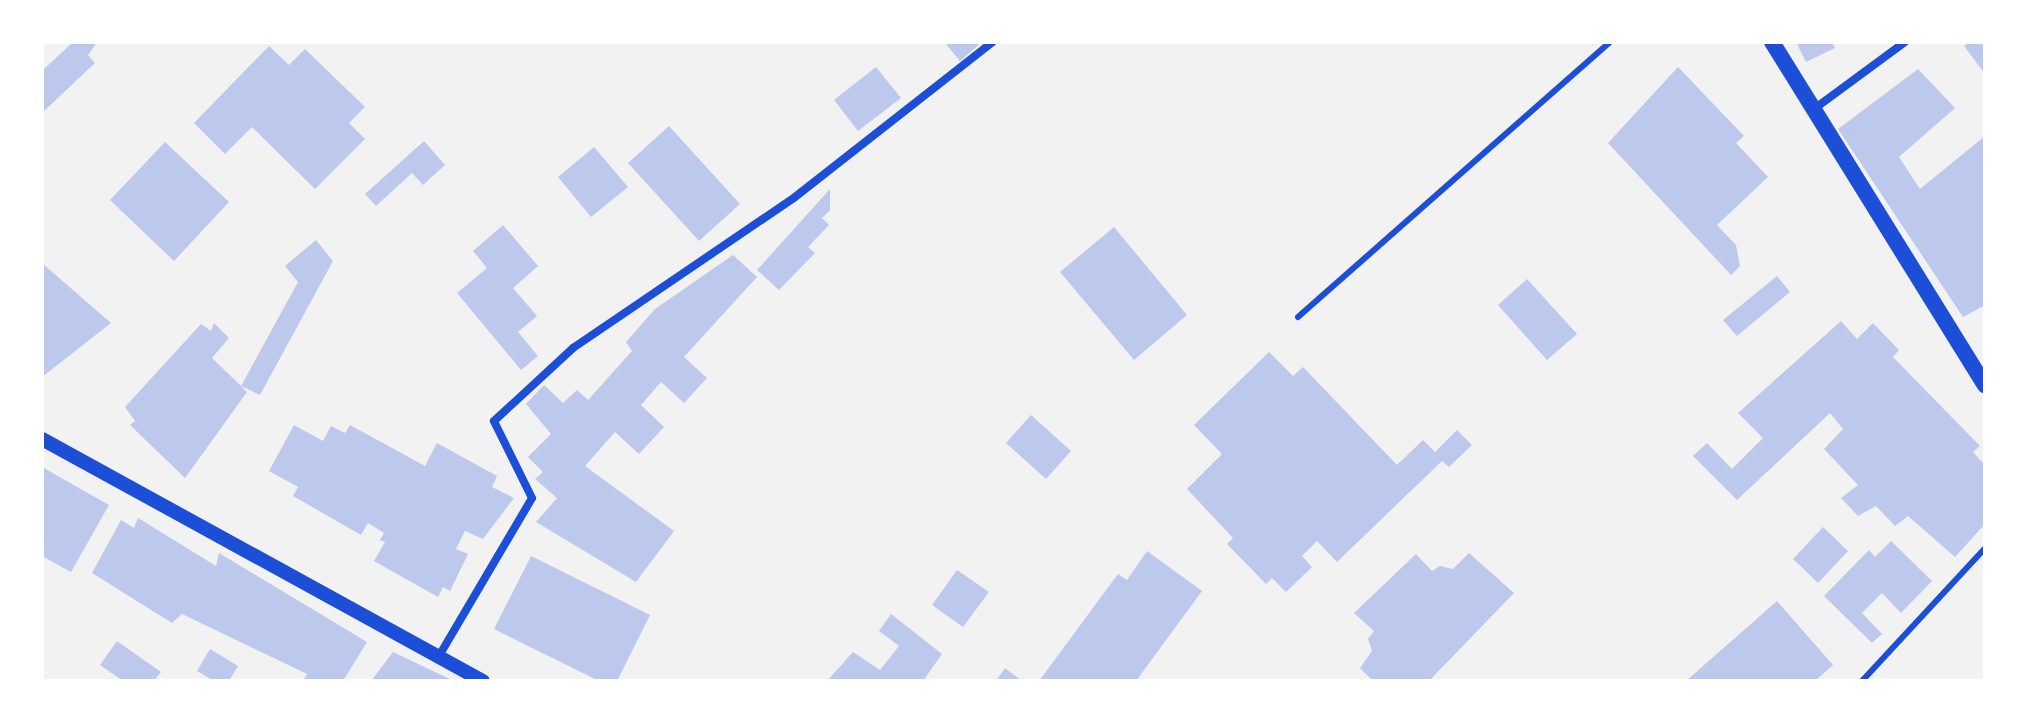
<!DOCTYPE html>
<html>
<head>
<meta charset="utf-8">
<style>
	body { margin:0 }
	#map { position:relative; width:2027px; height:723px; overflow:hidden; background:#f2f2f2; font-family:Roboto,sans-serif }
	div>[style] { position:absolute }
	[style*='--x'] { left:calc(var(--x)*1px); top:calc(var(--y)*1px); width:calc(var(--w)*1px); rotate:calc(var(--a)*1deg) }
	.building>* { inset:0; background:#bdc9ec }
	.service>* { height:6px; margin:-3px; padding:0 3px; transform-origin:3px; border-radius:3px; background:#1d4ed8 }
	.minor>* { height:8px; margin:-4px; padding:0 4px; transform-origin:4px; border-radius:4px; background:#1d4ed8 }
	.tertiary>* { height:14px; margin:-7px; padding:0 7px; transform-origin:7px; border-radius:7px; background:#1d4ed8 }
	.secondary>* { height:16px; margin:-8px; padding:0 8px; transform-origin:8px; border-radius:8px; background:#1d4ed8 }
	span { translate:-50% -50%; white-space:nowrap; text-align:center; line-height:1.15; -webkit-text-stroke:7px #fff; paint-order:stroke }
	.frame { position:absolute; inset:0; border:44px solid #fff; pointer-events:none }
</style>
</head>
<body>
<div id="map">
	<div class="building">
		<i style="clip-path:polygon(73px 42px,97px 42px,88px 55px,95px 63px,42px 113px,42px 71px)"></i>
		<i style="clip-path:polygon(944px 42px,982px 42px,960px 61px)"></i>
		<i style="clip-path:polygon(1796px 42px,1832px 42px,1835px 48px,1806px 62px)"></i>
		<i style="clip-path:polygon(1970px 42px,1985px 42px,1985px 74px,1964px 46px)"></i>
		<i style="clip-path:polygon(269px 46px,289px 65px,305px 49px,365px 107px,349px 123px,365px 139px,315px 189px,252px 127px,225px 154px,194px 123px)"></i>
		<i style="clip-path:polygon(876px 67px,901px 98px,858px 131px,834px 100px)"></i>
		<i style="clip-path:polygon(1678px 67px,1744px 136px,1736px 143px,1768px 177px,1717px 225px,1736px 245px,1740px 266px,1731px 275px,1608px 143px)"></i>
		<i style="clip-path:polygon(1918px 69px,1955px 108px,1899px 157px,1920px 189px,1985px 136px,1985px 305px,1963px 317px,1838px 129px)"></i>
		<i style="clip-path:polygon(669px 126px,740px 204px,699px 241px,628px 163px)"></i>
		<i style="clip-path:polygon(424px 141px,445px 165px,423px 185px,412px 173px,376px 206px,365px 194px)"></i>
		<i style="clip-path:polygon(165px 142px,229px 202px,174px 261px,110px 200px)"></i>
		<i style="clip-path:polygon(594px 147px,628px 187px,591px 217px,558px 177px)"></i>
		<i style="clip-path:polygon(830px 189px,830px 210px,822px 218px,829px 225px,808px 247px,815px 253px,779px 290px,757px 270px)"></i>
		<i style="clip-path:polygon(503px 225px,538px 266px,513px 288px,537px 316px,518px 332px,538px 356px,521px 370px,457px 293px,487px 268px,473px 251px)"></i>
		<i style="clip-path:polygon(1114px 227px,1187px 315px,1134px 360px,1060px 272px)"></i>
		<i style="clip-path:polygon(316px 240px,333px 261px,260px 395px,241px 386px,247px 392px,185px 478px,130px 425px,135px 421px,125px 407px,201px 324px,211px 331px,214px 323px,229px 338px,212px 358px,241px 386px,298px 282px,285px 266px)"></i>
		<i style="clip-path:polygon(733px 255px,757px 277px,684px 357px,707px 378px,684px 403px,661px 382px,641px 405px,664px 427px,639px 454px,615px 432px,585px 466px,674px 531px,636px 582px,536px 522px,557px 498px,535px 479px,543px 472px,528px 457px,551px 434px,526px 404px,544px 385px,563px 403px,577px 390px,588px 400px,632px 351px,626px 342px,655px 309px)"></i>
		<i style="clip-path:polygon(43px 264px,111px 323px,42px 377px,42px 265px)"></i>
		<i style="clip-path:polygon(1777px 276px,1790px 292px,1737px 336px,1723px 320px)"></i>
		<i style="clip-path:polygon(1527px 279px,1577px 334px,1547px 360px,1498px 305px)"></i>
		<i style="clip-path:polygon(1841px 321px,1857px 339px,1873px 323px,1899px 350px,1893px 357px,1980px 446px,1973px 452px,1985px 465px,1985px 524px,1955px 557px,1908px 516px,1895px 526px,1876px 506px,1858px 516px,1841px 498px,1858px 485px,1824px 449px,1843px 429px,1830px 413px,1737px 500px,1693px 456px,1707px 443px,1732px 469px,1763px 438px,1738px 413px)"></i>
		<i style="clip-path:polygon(1269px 352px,1293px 376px,1303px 367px,1397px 465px,1423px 440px,1435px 452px,1457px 430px,1472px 445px,1449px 467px,1442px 461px,1337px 562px,1317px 541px,1302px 556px,1312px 567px,1286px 592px,1272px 578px,1266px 584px,1227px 544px,1233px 538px,1187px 489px,1222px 454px,1194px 425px)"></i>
		<i style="clip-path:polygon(1031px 415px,1071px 451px,1046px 479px,1006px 443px)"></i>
		<i style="clip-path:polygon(294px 425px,323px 441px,331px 426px,345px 433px,350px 425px,425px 466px,437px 443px,497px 476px,492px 487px,514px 498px,483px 539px,465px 531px,456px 549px,468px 554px,450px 591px,443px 587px,438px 597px,374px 561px,385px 542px,380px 540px,384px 533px,368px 523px,361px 535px,293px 496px,298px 487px,269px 471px)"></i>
		<i style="clip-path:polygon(42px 467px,109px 505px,71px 572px,42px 556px)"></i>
		<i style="clip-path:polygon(138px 518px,216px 566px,219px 553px,367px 642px,343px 681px,303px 681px,307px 674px,182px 614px,172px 623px,92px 573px,121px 520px,134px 528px)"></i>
		<i style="clip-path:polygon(1823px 527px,1848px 551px,1818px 583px,1793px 559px)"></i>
		<i style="clip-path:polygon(1891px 541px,1932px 581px,1901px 613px,1882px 593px,1862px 613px,1882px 634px,1872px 643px,1824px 596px,1869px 550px,1875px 557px)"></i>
		<i style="clip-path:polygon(1147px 551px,1202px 591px,1136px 681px,1039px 681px,1118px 574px,1127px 580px)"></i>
		<i style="clip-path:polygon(1469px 553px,1514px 593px,1429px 681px,1373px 681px,1360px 668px,1372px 651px,1368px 639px,1374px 631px,1354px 613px,1416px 554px,1432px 571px,1440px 566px,1453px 569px)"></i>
		<i style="clip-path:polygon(531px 556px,650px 615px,617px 681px,599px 681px,494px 629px)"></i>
		<i style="clip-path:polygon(957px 570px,989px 592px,963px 627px,932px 605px)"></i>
		<i style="clip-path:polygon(1777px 601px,1833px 665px,1815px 681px,1686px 681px)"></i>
		<i style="clip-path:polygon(891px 614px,942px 654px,923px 681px,827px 681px,853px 652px,880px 670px,899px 646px,879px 631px)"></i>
		<i style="clip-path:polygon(117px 641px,161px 672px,154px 681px,123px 681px,100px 665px)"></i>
		<i style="clip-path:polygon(210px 649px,238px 666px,229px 681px,214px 681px,197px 671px)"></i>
		<i style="clip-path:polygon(393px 652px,454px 681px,371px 681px)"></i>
		<i style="clip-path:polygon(1005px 668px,1022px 681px,996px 681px)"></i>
	</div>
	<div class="service">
		<i style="--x:1298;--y:317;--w:416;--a:-41.4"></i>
		<i style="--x:1862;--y:681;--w:181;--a:-47.2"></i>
	</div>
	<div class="minor">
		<i style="--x:1814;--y:109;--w:113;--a:-36.4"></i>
		<i style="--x:439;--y:656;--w:183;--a:-59.5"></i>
		<i style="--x:532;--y:498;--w:86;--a:-116.3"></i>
		<i style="--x:494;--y:421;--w:108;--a:-42.7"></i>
		<i style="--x:573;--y:348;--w:268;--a:-34.2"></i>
		<i style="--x:795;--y:197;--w:251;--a:-38.1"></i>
	</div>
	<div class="tertiary">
		<i style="--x:42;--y:439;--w:503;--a:28.76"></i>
	</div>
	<div class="secondary">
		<i style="--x:1772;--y:42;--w:404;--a:58.2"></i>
	</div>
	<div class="frame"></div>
</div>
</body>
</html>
